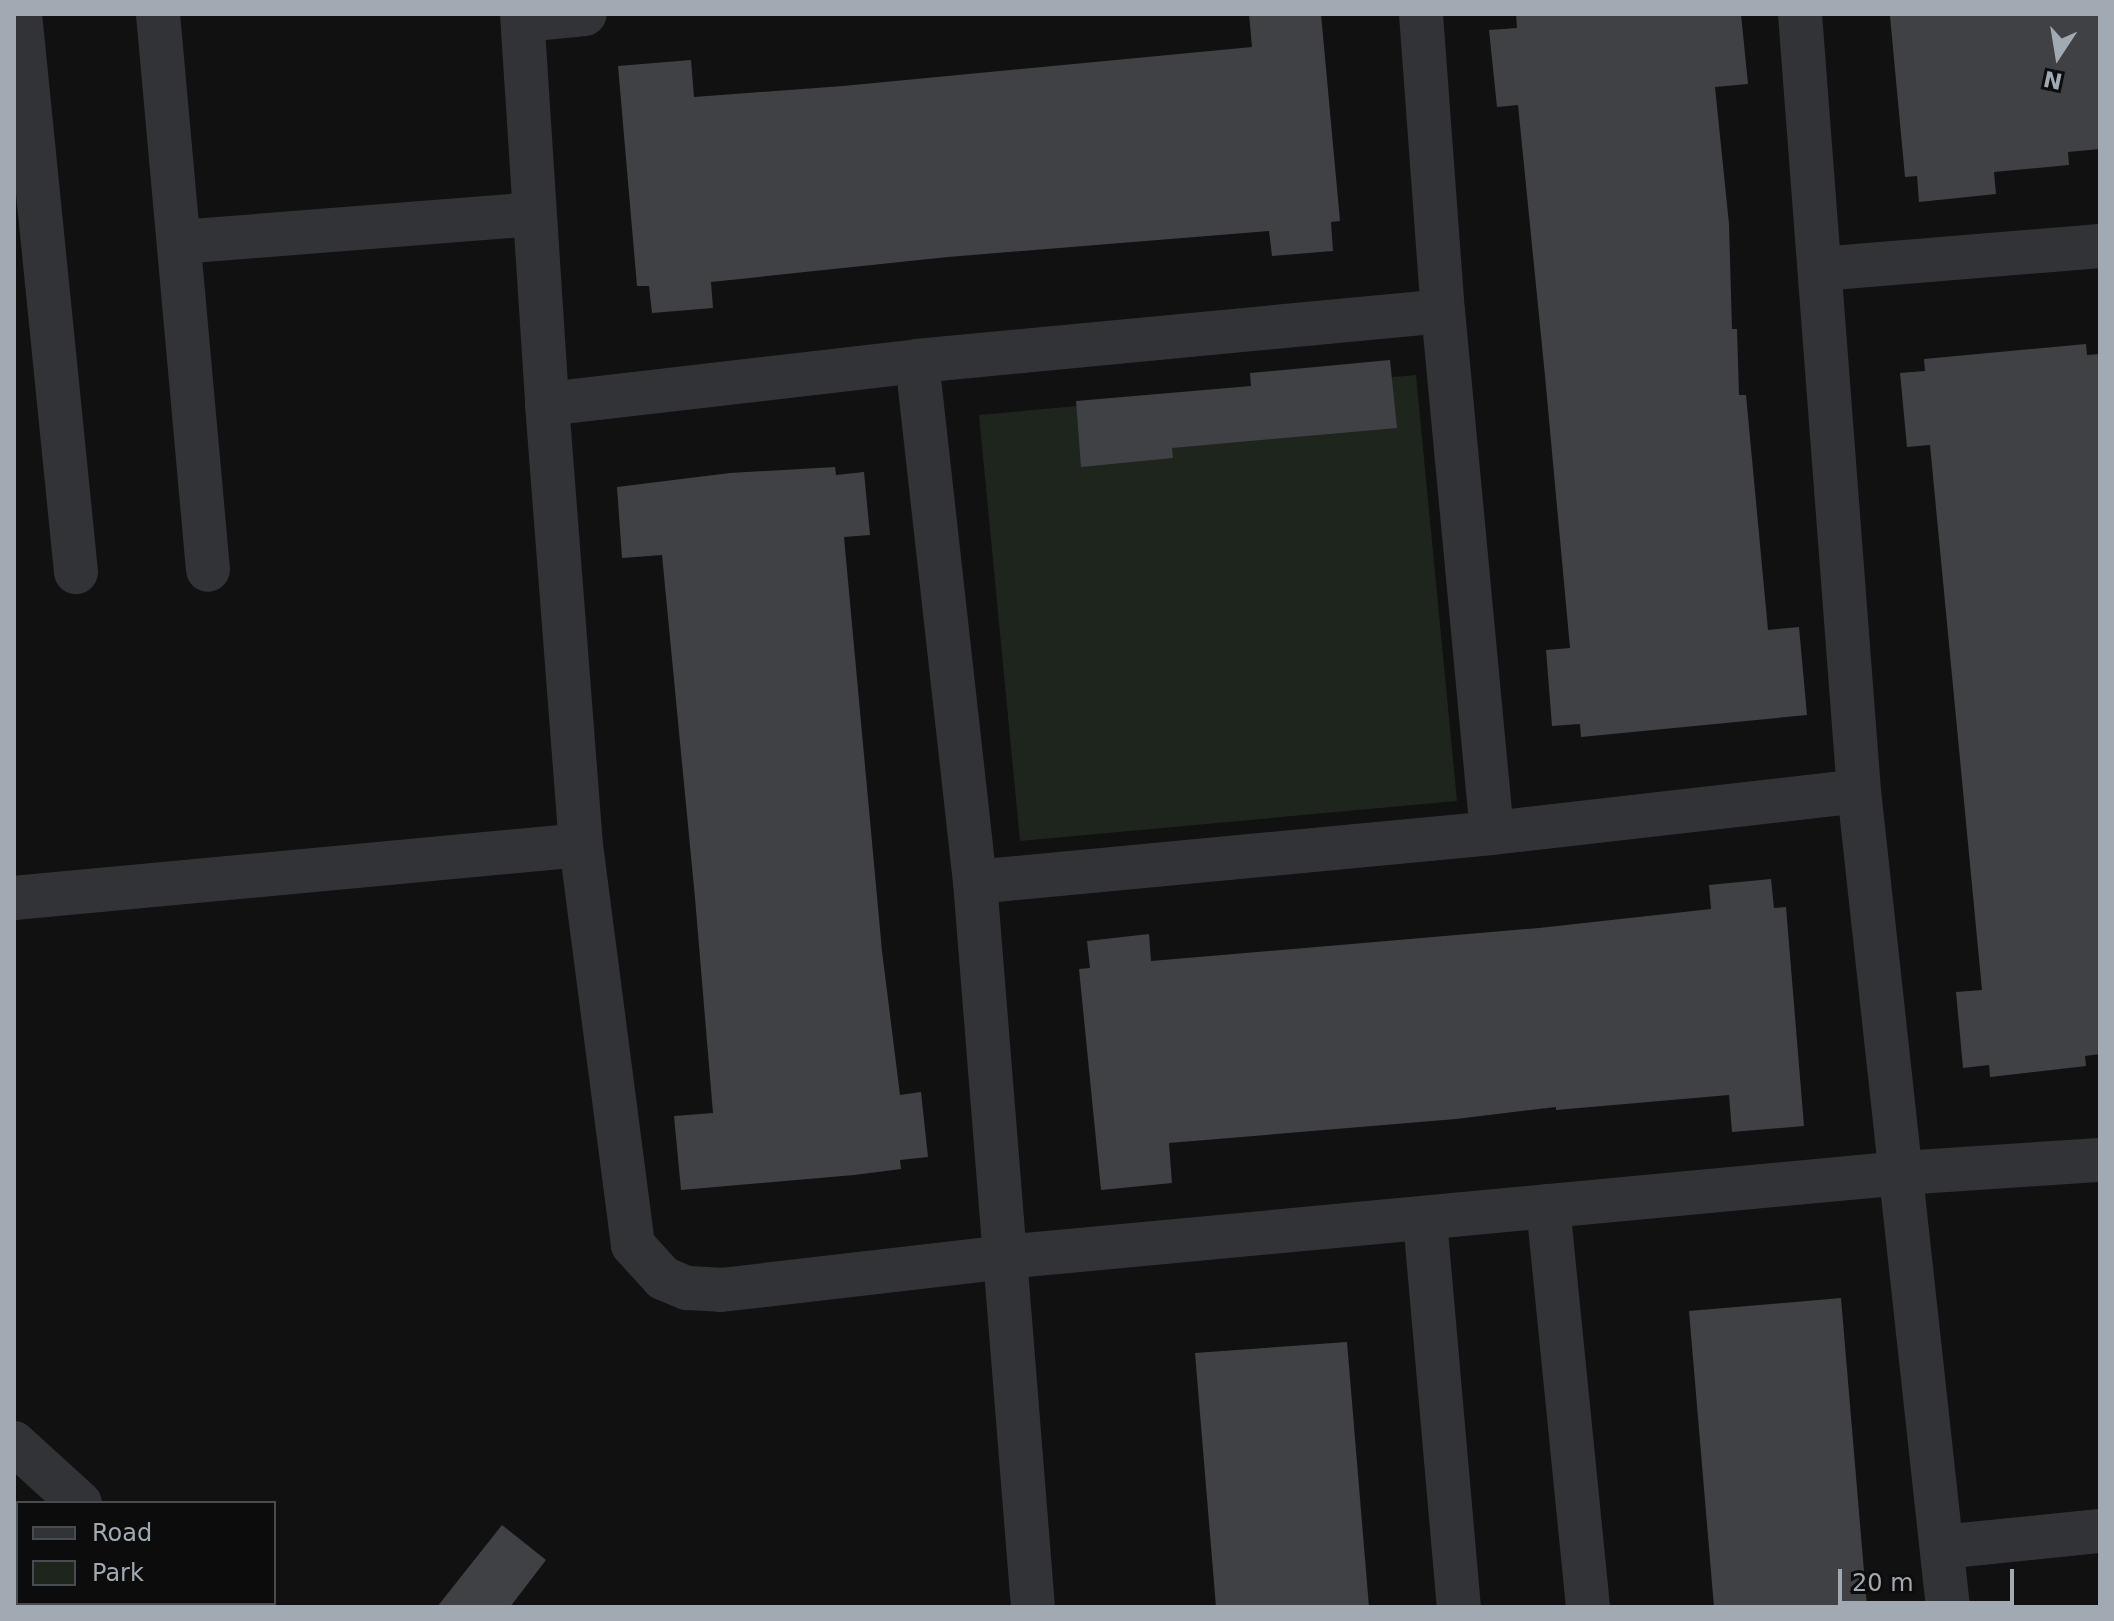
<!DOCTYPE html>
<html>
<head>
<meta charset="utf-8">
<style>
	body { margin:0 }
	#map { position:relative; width:2114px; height:1621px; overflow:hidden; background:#111112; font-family:"DejaVu Sans",sans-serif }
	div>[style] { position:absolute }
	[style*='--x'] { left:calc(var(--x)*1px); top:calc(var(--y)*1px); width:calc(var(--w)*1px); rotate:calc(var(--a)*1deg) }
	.green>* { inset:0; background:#1d251d }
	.building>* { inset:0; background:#3f4145 }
	.minor>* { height:44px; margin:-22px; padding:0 22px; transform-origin:22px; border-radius:22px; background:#323337 }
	span { translate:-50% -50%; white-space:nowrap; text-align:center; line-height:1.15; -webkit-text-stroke:6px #0c0c0d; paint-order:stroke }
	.frame { position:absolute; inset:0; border:16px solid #a1a9b3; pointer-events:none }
	.legend { position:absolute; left:16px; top:1501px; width:260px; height:104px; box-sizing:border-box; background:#0c0c0d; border:2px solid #484b4f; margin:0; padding:10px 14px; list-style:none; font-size:24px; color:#a1a9b3 }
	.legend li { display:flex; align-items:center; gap:16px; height:40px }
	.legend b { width:40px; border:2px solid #484b4f }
	.north { position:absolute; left:2018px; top:16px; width:80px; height:80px; -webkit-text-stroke:6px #0c0c0d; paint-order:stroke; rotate:192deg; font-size:22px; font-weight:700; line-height:32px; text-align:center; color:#a1a9b3 }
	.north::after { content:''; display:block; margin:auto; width:28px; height:36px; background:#a1a9b3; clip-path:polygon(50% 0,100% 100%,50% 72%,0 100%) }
	.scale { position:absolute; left:1838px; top:1569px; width:176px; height:36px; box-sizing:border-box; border:4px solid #a1a9b3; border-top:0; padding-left:10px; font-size:24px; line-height:28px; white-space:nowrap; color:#a1a9b3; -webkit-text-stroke:6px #0c0c0d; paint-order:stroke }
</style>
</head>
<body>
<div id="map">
	<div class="green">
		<i style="clip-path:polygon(1416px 375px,1457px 801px,1020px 841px,979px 415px)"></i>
	</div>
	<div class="building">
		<i style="clip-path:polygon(1249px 14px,1321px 14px,1340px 221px,1331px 222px,1333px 251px,1272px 256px,1269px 231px,948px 257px,711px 282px,713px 308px,652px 313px,649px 286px,637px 286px,618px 66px,691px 60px,694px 97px,843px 86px,1252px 47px)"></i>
		<i style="clip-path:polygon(1516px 14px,1741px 14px,1748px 84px,1715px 87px,1729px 224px,1732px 329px,1737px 329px,1739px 395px,1746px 395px,1768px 630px,1799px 627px,1807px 715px,1581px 737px,1580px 724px,1552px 726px,1546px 650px,1570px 648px,1545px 376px,1518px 105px,1497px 107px,1489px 30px,1517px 28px)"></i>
		<i style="clip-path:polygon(1914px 14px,2100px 14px,2100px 149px,2068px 152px,2069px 165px,1994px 172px,1996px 194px,1919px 202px,1917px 176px,1905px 177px,1890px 16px)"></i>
		<i style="clip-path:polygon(2086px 344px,2087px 355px,2100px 354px,2100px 1054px,2085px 1056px,2086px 1066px,1990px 1077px,1989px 1065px,1963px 1068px,1956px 992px,1982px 990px,1930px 445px,1907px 447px,1900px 373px,1925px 371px,1924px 359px)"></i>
		<i style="clip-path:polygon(1390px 360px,1397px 428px,1172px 448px,1173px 458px,1081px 467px,1076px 401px,1251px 386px,1250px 373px)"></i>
		<i style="clip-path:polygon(835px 467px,836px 475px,864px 472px,870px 535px,844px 537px,882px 951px,900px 1095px,921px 1092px,928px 1157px,900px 1160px,901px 1169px,854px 1175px,681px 1190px,674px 1116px,713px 1113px,695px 898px,662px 555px,622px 558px,617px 487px,730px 473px)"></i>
		<i style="clip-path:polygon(1771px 879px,1774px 908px,1786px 907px,1804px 1126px,1732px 1132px,1729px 1095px,1556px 1110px,1556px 1107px,1456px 1119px,1169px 1143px,1172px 1183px,1101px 1190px,1079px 969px,1090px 968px,1087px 941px,1149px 934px,1151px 961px,1539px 928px,1711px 909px,1709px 885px)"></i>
		<i style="clip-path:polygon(1841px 1298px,1867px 1607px,1714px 1607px,1689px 1311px)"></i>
		<i style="clip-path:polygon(1347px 1342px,1369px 1607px,1216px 1607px,1195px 1353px)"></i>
		<i style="clip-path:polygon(502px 1525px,546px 1560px,510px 1607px,437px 1607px)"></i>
	</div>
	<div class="minor">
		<i style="--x:20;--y:14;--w:561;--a:84.27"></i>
		<i style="--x:158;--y:14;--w:558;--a:84.86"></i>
		<i style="--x:522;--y:14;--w:391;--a:86.3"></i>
		<i style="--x:547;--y:404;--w:442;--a:85.6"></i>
		<i style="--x:581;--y:845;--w:403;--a:82.6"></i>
		<i style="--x:633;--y:1245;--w:45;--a:47.7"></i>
		<i style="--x:663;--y:1278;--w:26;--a:23"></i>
		<i style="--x:687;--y:1288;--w:34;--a:3"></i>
		<i style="--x:721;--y:1290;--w:286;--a:-6.6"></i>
		<i style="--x:1005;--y:1257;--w:901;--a:-5.35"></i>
		<i style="--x:1902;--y:1173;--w:198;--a:-3.8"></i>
		<i style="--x:1421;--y:14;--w:298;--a:85.8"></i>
		<i style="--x:1443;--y:311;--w:524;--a:84.64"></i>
		<i style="--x:1800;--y:14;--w:779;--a:85.66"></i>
		<i style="--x:1859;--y:791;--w:821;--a:83.78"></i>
		<i style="--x:523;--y:20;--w:62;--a:-5.5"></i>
		<i style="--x:180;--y:242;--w:354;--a:-4.5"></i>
		<i style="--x:1820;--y:269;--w:281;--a:-4.7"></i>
		<i style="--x:917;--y:361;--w:524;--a:83.65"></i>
		<i style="--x:975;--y:882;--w:727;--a:85.43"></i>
		<i style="--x:547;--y:404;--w:372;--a:-6.6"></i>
		<i style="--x:917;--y:361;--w:528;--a:-5.43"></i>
		<i style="--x:975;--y:882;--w:519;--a:-5.41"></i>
		<i style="--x:1492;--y:833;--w:369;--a:-6.5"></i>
		<i style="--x:14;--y:898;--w:569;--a:-5.34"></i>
		<i style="--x:1548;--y:1206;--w:403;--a:84.3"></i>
		<i style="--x:1425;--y:1220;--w:388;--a:85"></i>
		<i style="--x:14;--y:1443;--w:89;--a:42.3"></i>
		<i style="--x:1942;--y:1547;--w:159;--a:-5.8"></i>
		<i style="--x:190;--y:1603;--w:6;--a:39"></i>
	</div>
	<div class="frame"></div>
	<ul class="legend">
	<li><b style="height:10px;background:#323337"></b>Road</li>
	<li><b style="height:22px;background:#1d251d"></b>Park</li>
	</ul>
	<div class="north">N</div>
	<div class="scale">20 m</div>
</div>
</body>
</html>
